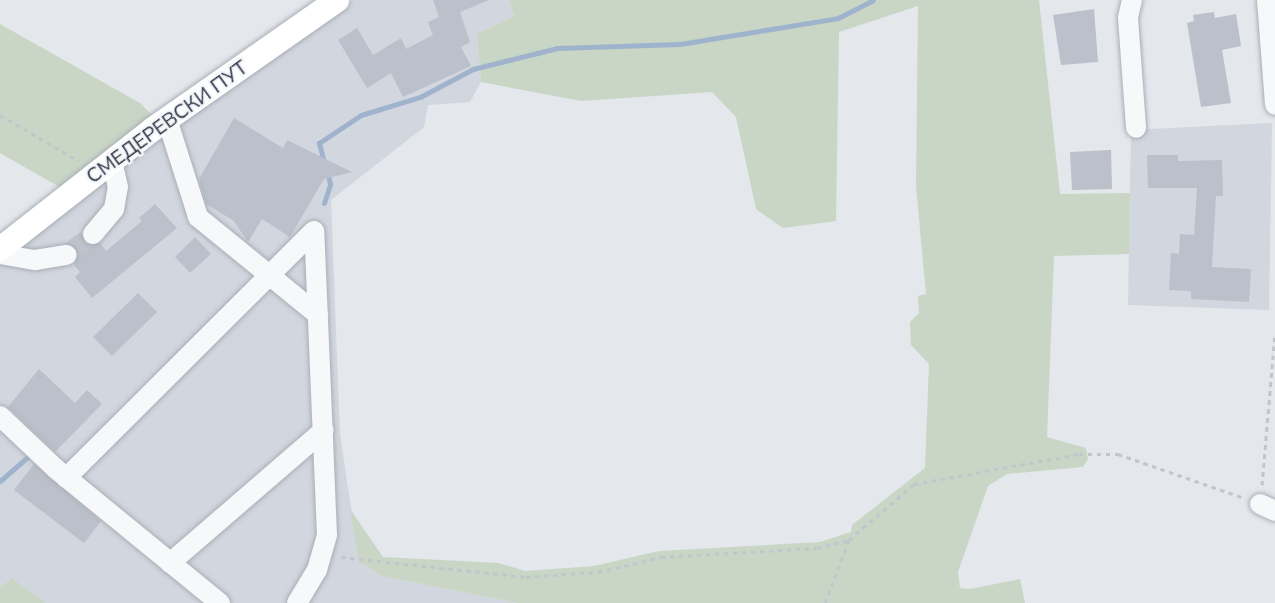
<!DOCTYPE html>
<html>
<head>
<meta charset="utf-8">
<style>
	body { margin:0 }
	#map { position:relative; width:1275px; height:603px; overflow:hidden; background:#e4e7ec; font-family:"Nunito Sans",sans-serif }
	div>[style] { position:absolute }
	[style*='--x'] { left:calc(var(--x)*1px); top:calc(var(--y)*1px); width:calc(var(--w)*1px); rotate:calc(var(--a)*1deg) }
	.built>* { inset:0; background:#d2d6de }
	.green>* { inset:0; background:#c9d6c5 }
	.stream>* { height:5px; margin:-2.5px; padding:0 2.5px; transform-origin:2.5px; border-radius:2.5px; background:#9fb4cc }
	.building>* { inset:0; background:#bbc0ca }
	.minor-tunnel>* { height:20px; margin-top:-10px; transform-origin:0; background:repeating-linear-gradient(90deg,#bfc3cb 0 20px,transparent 0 30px) }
	.path>* { height:3px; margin-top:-1.5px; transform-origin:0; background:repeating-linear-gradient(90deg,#c2c5cb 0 4.5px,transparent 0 9px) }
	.roads { filter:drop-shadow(0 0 2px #a9aeb7) drop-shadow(0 0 2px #a9aeb7) }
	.minor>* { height:20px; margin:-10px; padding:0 10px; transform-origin:10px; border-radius:10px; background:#f7f8fa }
	.major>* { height:24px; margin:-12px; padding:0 12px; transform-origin:12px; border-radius:12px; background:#fff }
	span { translate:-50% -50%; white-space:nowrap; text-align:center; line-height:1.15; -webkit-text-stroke:4.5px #f4f6f9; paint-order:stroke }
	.street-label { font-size:20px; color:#2b3445 }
</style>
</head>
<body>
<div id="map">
	<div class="built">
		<i style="clip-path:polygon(354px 0,509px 0,514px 16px,477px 34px,481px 82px,470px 102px,428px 105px,424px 127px,331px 200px,340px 434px,359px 562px,382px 576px,517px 603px,46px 603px,12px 578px,0 587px,0 262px,297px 36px)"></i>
		<i style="clip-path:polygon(1272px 123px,1269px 310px,1128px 305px,1131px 130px)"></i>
	</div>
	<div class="green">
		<i style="clip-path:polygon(509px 0,1039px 0,1060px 194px,1130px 193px,1129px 254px,1054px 256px,1047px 437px,1086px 448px,1088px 459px,1083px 467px,1007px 474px,988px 486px,958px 572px,960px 588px,970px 589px,1020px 579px,1025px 603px,517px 603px,382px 576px,359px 562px,350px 509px,383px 557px,499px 563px,525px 571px,594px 566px,659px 551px,820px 542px,851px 532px,852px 525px,925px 468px,929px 364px,911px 345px,910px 322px,919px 313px,918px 296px,926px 294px,916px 186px,918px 6px,839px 32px,836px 221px,783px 228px,756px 209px,736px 117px,712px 92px,581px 101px,481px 82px,477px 34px,514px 16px)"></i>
		<i style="clip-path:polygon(0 24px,140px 103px,154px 117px,63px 189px,0 153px)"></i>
		<i style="clip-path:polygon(12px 578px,46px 603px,0 603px,0 587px)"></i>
	</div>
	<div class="stream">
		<i style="--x:324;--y:162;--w:20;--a:-105"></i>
		<i style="--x:319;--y:143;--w:50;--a:-33.7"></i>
		<i style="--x:361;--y:115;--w:62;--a:-17"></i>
		<i style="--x:420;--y:97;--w:60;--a:-27.8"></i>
		<i style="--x:473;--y:69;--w:87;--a:-14"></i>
		<i style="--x:557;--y:48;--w:123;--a:-1.9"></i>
		<i style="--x:680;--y:44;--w:160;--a:-9.3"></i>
		<i style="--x:838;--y:18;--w:39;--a:-27"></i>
		<i style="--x:324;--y:203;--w:20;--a:-72"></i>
		<i style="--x:330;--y:184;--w:13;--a:-103"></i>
		<i style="--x:0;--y:481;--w:37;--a:-41"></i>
	</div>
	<div class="building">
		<i style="clip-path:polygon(433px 0,489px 0,460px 12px,470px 42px,461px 47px,471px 66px,403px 97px,391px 73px,367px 88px,338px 40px,357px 28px,373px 55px,401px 38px,406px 49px,433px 35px,428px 22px,439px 17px)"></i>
		<i style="clip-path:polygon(1094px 9px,1098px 62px,1061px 65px,1053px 15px)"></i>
		<i style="clip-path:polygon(1214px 12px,1215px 18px,1236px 14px,1241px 46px,1222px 50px,1231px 103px,1201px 107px,1187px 23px,1194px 21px,1193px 15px)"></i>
		<i style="clip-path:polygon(234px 118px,283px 148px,287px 140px,352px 172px,324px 179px,290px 237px,262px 219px,248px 242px,234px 221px,206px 204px,199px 179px)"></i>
		<i style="clip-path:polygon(1111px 150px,1112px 189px,1072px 190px,1070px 152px)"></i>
		<i style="clip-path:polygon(1147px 155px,1178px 155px,1178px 161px,1222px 160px,1223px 196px,1216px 196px,1212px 267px,1251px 269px,1249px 302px,1191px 299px,1191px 291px,1169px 290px,1171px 253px,1179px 254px,1180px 234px,1194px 235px,1197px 188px,1148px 188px)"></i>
		<i style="clip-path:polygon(155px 204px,177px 228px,92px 298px,75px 277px,80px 272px,74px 265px,79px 253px,67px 243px,81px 232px,86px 244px,100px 243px,106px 251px,142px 221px,139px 218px)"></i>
		<i style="clip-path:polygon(195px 237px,211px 254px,190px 273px,175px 257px)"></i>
		<i style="clip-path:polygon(138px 293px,157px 312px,112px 356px,93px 337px)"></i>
		<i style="clip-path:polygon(39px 369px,75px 403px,87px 390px,102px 404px,55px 452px,8px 407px)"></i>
		<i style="clip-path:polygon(34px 464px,101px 521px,84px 543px,14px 490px)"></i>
	</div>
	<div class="minor-tunnel">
		<i style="--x:67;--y:255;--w:33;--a:-39"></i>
	</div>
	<div class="path">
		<i style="--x:0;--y:115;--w:91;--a:30.2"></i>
		<i style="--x:1262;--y:485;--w:152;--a:-85.1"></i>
		<i style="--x:341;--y:557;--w:186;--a:6.2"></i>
		<i style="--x:526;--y:577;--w:72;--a:-4"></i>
		<i style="--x:598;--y:572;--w:65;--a:-13.4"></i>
		<i style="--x:661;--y:557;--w:156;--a:-3.3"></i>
		<i style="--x:817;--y:548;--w:33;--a:-14"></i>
		<i style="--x:849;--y:540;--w:86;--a:-40.7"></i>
		<i style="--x:914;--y:484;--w:168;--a:-10.3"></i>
		<i style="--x:1079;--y:454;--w:39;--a:0"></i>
		<i style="--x:1118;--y:454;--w:133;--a:19.2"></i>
		<i style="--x:825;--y:603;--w:67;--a:-69.1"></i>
	</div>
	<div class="roads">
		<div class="minor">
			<i style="--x:1132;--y:0;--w:18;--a:103"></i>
			<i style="--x:1128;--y:18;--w:110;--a:85.8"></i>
			<i style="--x:1267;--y:0;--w:105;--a:85.6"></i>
			<i style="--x:167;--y:119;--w:103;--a:72.4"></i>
			<i style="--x:198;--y:217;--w:155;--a:39.2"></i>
			<i style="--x:93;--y:234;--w:33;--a:-50"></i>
			<i style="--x:114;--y:209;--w:22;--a:-80"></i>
			<i style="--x:118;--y:187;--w:27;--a:-103"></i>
			<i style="--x:0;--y:254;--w:36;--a:10"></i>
			<i style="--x:35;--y:260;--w:32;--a:-9"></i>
			<i style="--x:0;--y:416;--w:77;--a:43.4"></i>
			<i style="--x:56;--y:469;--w:212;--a:39.3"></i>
			<i style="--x:66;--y:478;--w:350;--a:-44.9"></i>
			<i style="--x:1260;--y:504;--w:17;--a:25"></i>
			<i style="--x:170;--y:563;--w:203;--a:-40.8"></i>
			<i style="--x:297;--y:603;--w:39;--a:-59"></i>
			<i style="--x:317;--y:570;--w:36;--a:-74"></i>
			<i style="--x:327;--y:535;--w:304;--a:-92.4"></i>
		</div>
		<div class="major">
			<i style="--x:0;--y:249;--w:194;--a:-38.1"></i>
			<i style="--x:153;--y:129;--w:225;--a:-35"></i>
		</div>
	</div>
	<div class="street-label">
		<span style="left:167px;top:122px;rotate:-36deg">СМЕДЕРЕВСКИ ПУТ</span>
	</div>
</div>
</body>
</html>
